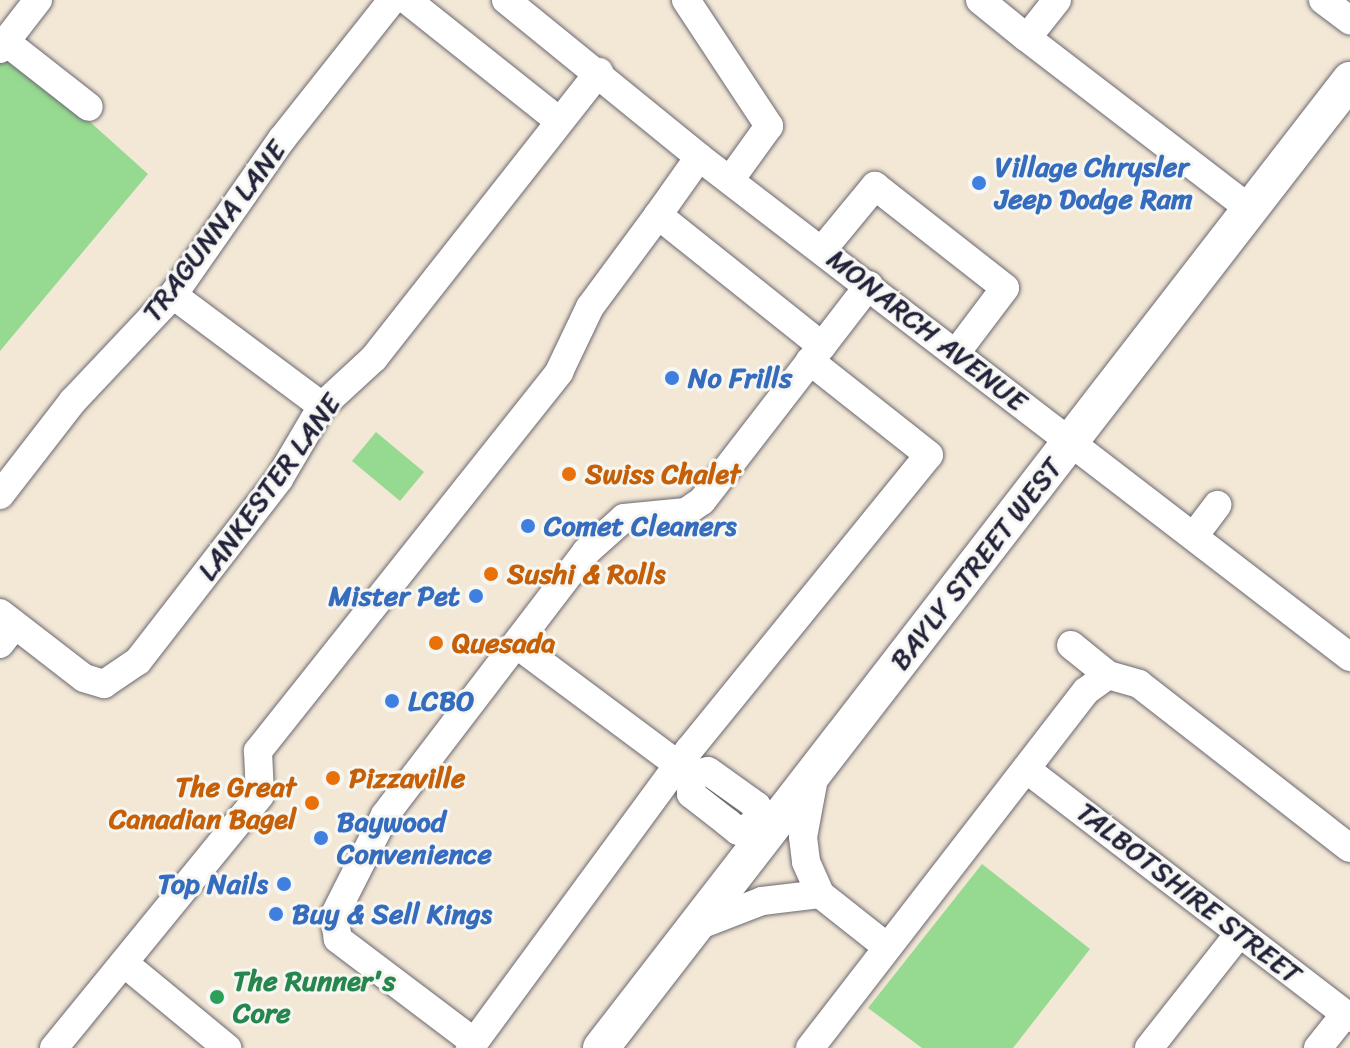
<!DOCTYPE html>
<html>
<head>
<meta charset="utf-8">
<style>
	body { margin:0 }
	#map { position:relative; width:1350px; height:1048px; overflow:hidden; background:#f3e8d6; font-family:Sriracha,sans-serif }
	div>[style] { position:absolute }
	[style*='--x'] { left:calc(var(--x)*1px); top:calc(var(--y)*1px); width:calc(var(--w)*1px); rotate:calc(var(--a)*1deg) }
	.green>* { inset:0; background:#96d991 }
	.roads { filter:drop-shadow(0 0 2px #6b6771) drop-shadow(0 0 2px #6b6771) }
	.minor>* { height:28px; margin:-14px; padding:0 14px; transform-origin:14px; border-radius:14px; background:#fff }
	.major>* { height:36px; margin:-18px; padding:0 18px; transform-origin:18px; border-radius:18px; background:#fff }
	.dots>* { width:22px; height:22px; translate:-50% -50%; box-sizing:border-box; border:4px solid #f6f6f2; border-radius:50% }
	span { translate:-50% -50%; white-space:nowrap; text-align:center; line-height:1.15; -webkit-text-stroke:6px #f6f6f2; paint-order:stroke }
	.shop-label { font-size:28px; color:#366cbe; font-weight:700 }
	.left { translate:0 -50%; text-align:left }
	.right { translate:-100% -50%; text-align:right }
	.street-label { font-size:28px; color:#22223b }
	.food-label { font-size:28px; color:#c56008; font-weight:700 }
	.leisure-label { font-size:28px; color:#27864d; font-weight:700 }
</style>
</head>
<body>
<div id="map">
	<div class="green">
		<i style="clip-path:polygon(0 30px,20px 59px,148px 174px,0 351px)"></i>
		<i style="clip-path:polygon(376px 432px,424px 472px,400px 501px,352px 461px)"></i>
		<i style="clip-path:polygon(982px 864px,1090px 949px,1013px 1048px,922px 1048px,868px 1008px)"></i>
	</div>
	<div class="roads">
		<div class="minor">
			<i style="--x:407;--y:0;--w:194;--a:38.5"></i>
			<i style="--x:506;--y:0;--w:249;--a:39.1"></i>
			<i style="--x:699;--y:157;--w:821;--a:37.53"></i>
			<i style="--x:686;--y:0;--w:151;--a:56.6"></i>
			<i style="--x:769;--y:126;--w:67;--a:125.8"></i>
			<i style="--x:980;--y:0;--w:60;--a:39"></i>
			<i style="--x:1057;--y:0;--w:48;--a:128.3"></i>
			<i style="--x:1027;--y:38;--w:281;--a:37.5"></i>
			<i style="--x:1323;--y:0;--w:34;--a:37"></i>
			<i style="--x:6;--y:42;--w:105;--a:38.1"></i>
			<i style="--x:0;--y:49;--w:62;--a:-52.2"></i>
			<i style="--x:823;--y:249;--w:82;--a:-50.5"></i>
			<i style="--x:875;--y:186;--w:165;--a:38.1"></i>
			<i style="--x:1005;--y:288;--w:81;--a:127"></i>
			<i style="--x:173;--y:295;--w:186;--a:36.7"></i>
			<i style="--x:822;--y:346;--w:77;--a:-52.4"></i>
			<i style="--x:0;--y:495;--w:119;--a:-52.2"></i>
			<i style="--x:73;--y:401;--w:146;--a:-46.7"></i>
			<i style="--x:173;--y:295;--w:190;--a:-55.1"></i>
			<i style="--x:282;--y:139;--w:177;--a:-51.6"></i>
			<i style="--x:1194;--y:536;--w:39;--a:-53"></i>
			<i style="--x:0;--y:613;--w:106;--a:37.7"></i>
			<i style="--x:84;--y:678;--w:21;--a:17"></i>
			<i style="--x:104;--y:684;--w:41;--a:-34.1"></i>
			<i style="--x:138;--y:661;--w:230;--a:-52.2"></i>
			<i style="--x:279;--y:479;--w:85;--a:-59.5"></i>
			<i style="--x:322;--y:406;--w:71;--a:-42.7"></i>
			<i style="--x:374;--y:358;--w:364;--a:-51.8"></i>
			<i style="--x:0;--y:644;--w:24;--a:-52"></i>
			<i style="--x:516;--y:644;--w:219;--a:36.7"></i>
			<i style="--x:692;--y:775;--w:16;--a:-14"></i>
			<i style="--x:708;--y:771;--w:60;--a:35.5"></i>
			<i style="--x:757;--y:806;--w:18;--a:93"></i>
			<i style="--x:1071;--y:645;--w:48;--a:39"></i>
			<i style="--x:1026;--y:769;--w:409;--a:37.5"></i>
			<i style="--x:815;--y:773;--w:65;--a:100.6"></i>
			<i style="--x:803;--y:837;--w:25;--a:83"></i>
			<i style="--x:806;--y:862;--w:35;--a:66"></i>
			<i style="--x:820;--y:894;--w:85;--a:38.3"></i>
			<i style="--x:692;--y:775;--w:19;--a:93"></i>
			<i style="--x:691;--y:794;--w:46;--a:37.9"></i>
			<i style="--x:727;--y:822;--w:14;--a:39"></i>
			<i style="--x:738;--y:831;--w:19;--a:-21"></i>
			<i style="--x:695;--y:927;--w:72;--a:-21.2"></i>
			<i style="--x:762;--y:901;--w:58;--a:-6.9"></i>
			<i style="--x:124;--y:963;--w:134;--a:39.5"></i>
			<i style="--x:474;--y:1042;--w:171;--a:-142.9"></i>
			<i style="--x:338;--y:939;--w:23;--a:-100"></i>
			<i style="--x:334;--y:916;--w:113;--a:-63.2"></i>
			<i style="--x:385;--y:815;--w:331;--a:-52.6"></i>
			<i style="--x:586;--y:552;--w:51;--a:-41.8"></i>
			<i style="--x:624;--y:518;--w:62;--a:-5.5"></i>
			<i style="--x:686;--y:512;--w:19;--a:-35"></i>
			<i style="--x:702;--y:501;--w:196;--a:-52.3"></i>
			<i style="--x:822;--y:346;--w:210;--a:-141.4"></i>
			<i style="--x:658;--y:215;--w:71;--a:-54.7"></i>
			<i style="--x:54;--y:1048;--w:326;--a:-50.8"></i>
			<i style="--x:260;--y:795;--w:44;--a:-92.6"></i>
			<i style="--x:258;--y:751;--w:484;--a:-51.5"></i>
			<i style="--x:559;--y:372;--w:72;--a:-64.5"></i>
			<i style="--x:590;--y:307;--w:114;--a:-53.5"></i>
			<i style="--x:470;--y:1048;--w:370;--a:-53.7"></i>
			<i style="--x:689;--y:750;--w:380;--a:-50.9"></i>
			<i style="--x:929;--y:455;--w:152;--a:-141.7"></i>
			<i style="--x:810;--y:1048;--w:451;--a:-52.3"></i>
			<i style="--x:1086;--y:691;--w:27;--a:-36"></i>
			<i style="--x:1108;--y:675;--w:32;--a:16"></i>
			<i style="--x:1139;--y:684;--w:267;--a:37.9"></i>
			<i style="--x:1149;--y:1048;--w:144;--a:-51.8"></i>
			<i style="--x:1318;--y:1048;--w:43;--a:-51.5"></i>
		</div>
		<div class="major">
			<i style="--x:601;--y:1048;--w:1224;--a:-52.27"></i>
		</div>
	</div>
	<div class="dots">
		<i style="left:979px;top:183px;background:#3f7fe0"></i>
		<i style="left:672px;top:378px;background:#3f7fe0"></i>
		<i style="left:569px;top:474px;background:#e8710a"></i>
		<i style="left:528px;top:526px;background:#3f7fe0"></i>
		<i style="left:491px;top:574px;background:#e8710a"></i>
		<i style="left:476px;top:596px;background:#3f7fe0"></i>
		<i style="left:436px;top:643px;background:#e8710a"></i>
		<i style="left:392px;top:701px;background:#3f7fe0"></i>
		<i style="left:333px;top:778px;background:#e8710a"></i>
		<i style="left:312px;top:803px;background:#e8710a"></i>
		<i style="left:321px;top:838px;background:#3f7fe0"></i>
		<i style="left:284px;top:884px;background:#3f7fe0"></i>
		<i style="left:276px;top:914px;background:#3f7fe0"></i>
		<i style="left:217px;top:997px;background:#2e9e5b"></i>
	</div>
	<div class="shop-label">
		<span class="left" style="left:995px;top:183px">Village Chrysler<br>Jeep Dodge Ram</span>
		<span class="left" style="left:688px;top:378px">No Frills</span>
		<span class="left" style="left:544px;top:526px">Comet Cleaners</span>
		<span class="right" style="left:460px;top:596px">Mister Pet</span>
		<span class="left" style="left:408px;top:701px">LCBO</span>
		<span class="left" style="left:337px;top:838px">Baywood<br>Convenience</span>
		<span class="right" style="left:268px;top:884px">Top Nails</span>
		<span class="left" style="left:292px;top:914px">Buy &amp; Sell Kings</span>
	</div>
	<div class="street-label">
		<span style="left:214px;top:231px;rotate:-53deg">TRAGUNNA LANE</span>
		<span style="left:927px;top:330px;rotate:38deg">MONARCH AVENUE</span>
		<span style="left:269px;top:487px;rotate:-54deg">LANKESTER LANE</span>
		<span style="left:976px;top:564px;rotate:-52deg">BAYLY STREET WEST</span>
		<span style="left:1189px;top:893px;rotate:38deg">TALBOTSHIRE STREET</span>
	</div>
	<div class="food-label">
		<span class="left" style="left:585px;top:474px">Swiss Chalet</span>
		<span class="left" style="left:507px;top:574px">Sushi &amp; Rolls</span>
		<span class="left" style="left:452px;top:643px">Quesada</span>
		<span class="left" style="left:349px;top:778px">Pizzaville</span>
		<span class="right" style="left:296px;top:803px">The Great<br>Canadian Bagel</span>
	</div>
	<div class="leisure-label">
		<span class="left" style="left:233px;top:997px">The Runner's<br>Core</span>
	</div>
</div>
</body>
</html>
